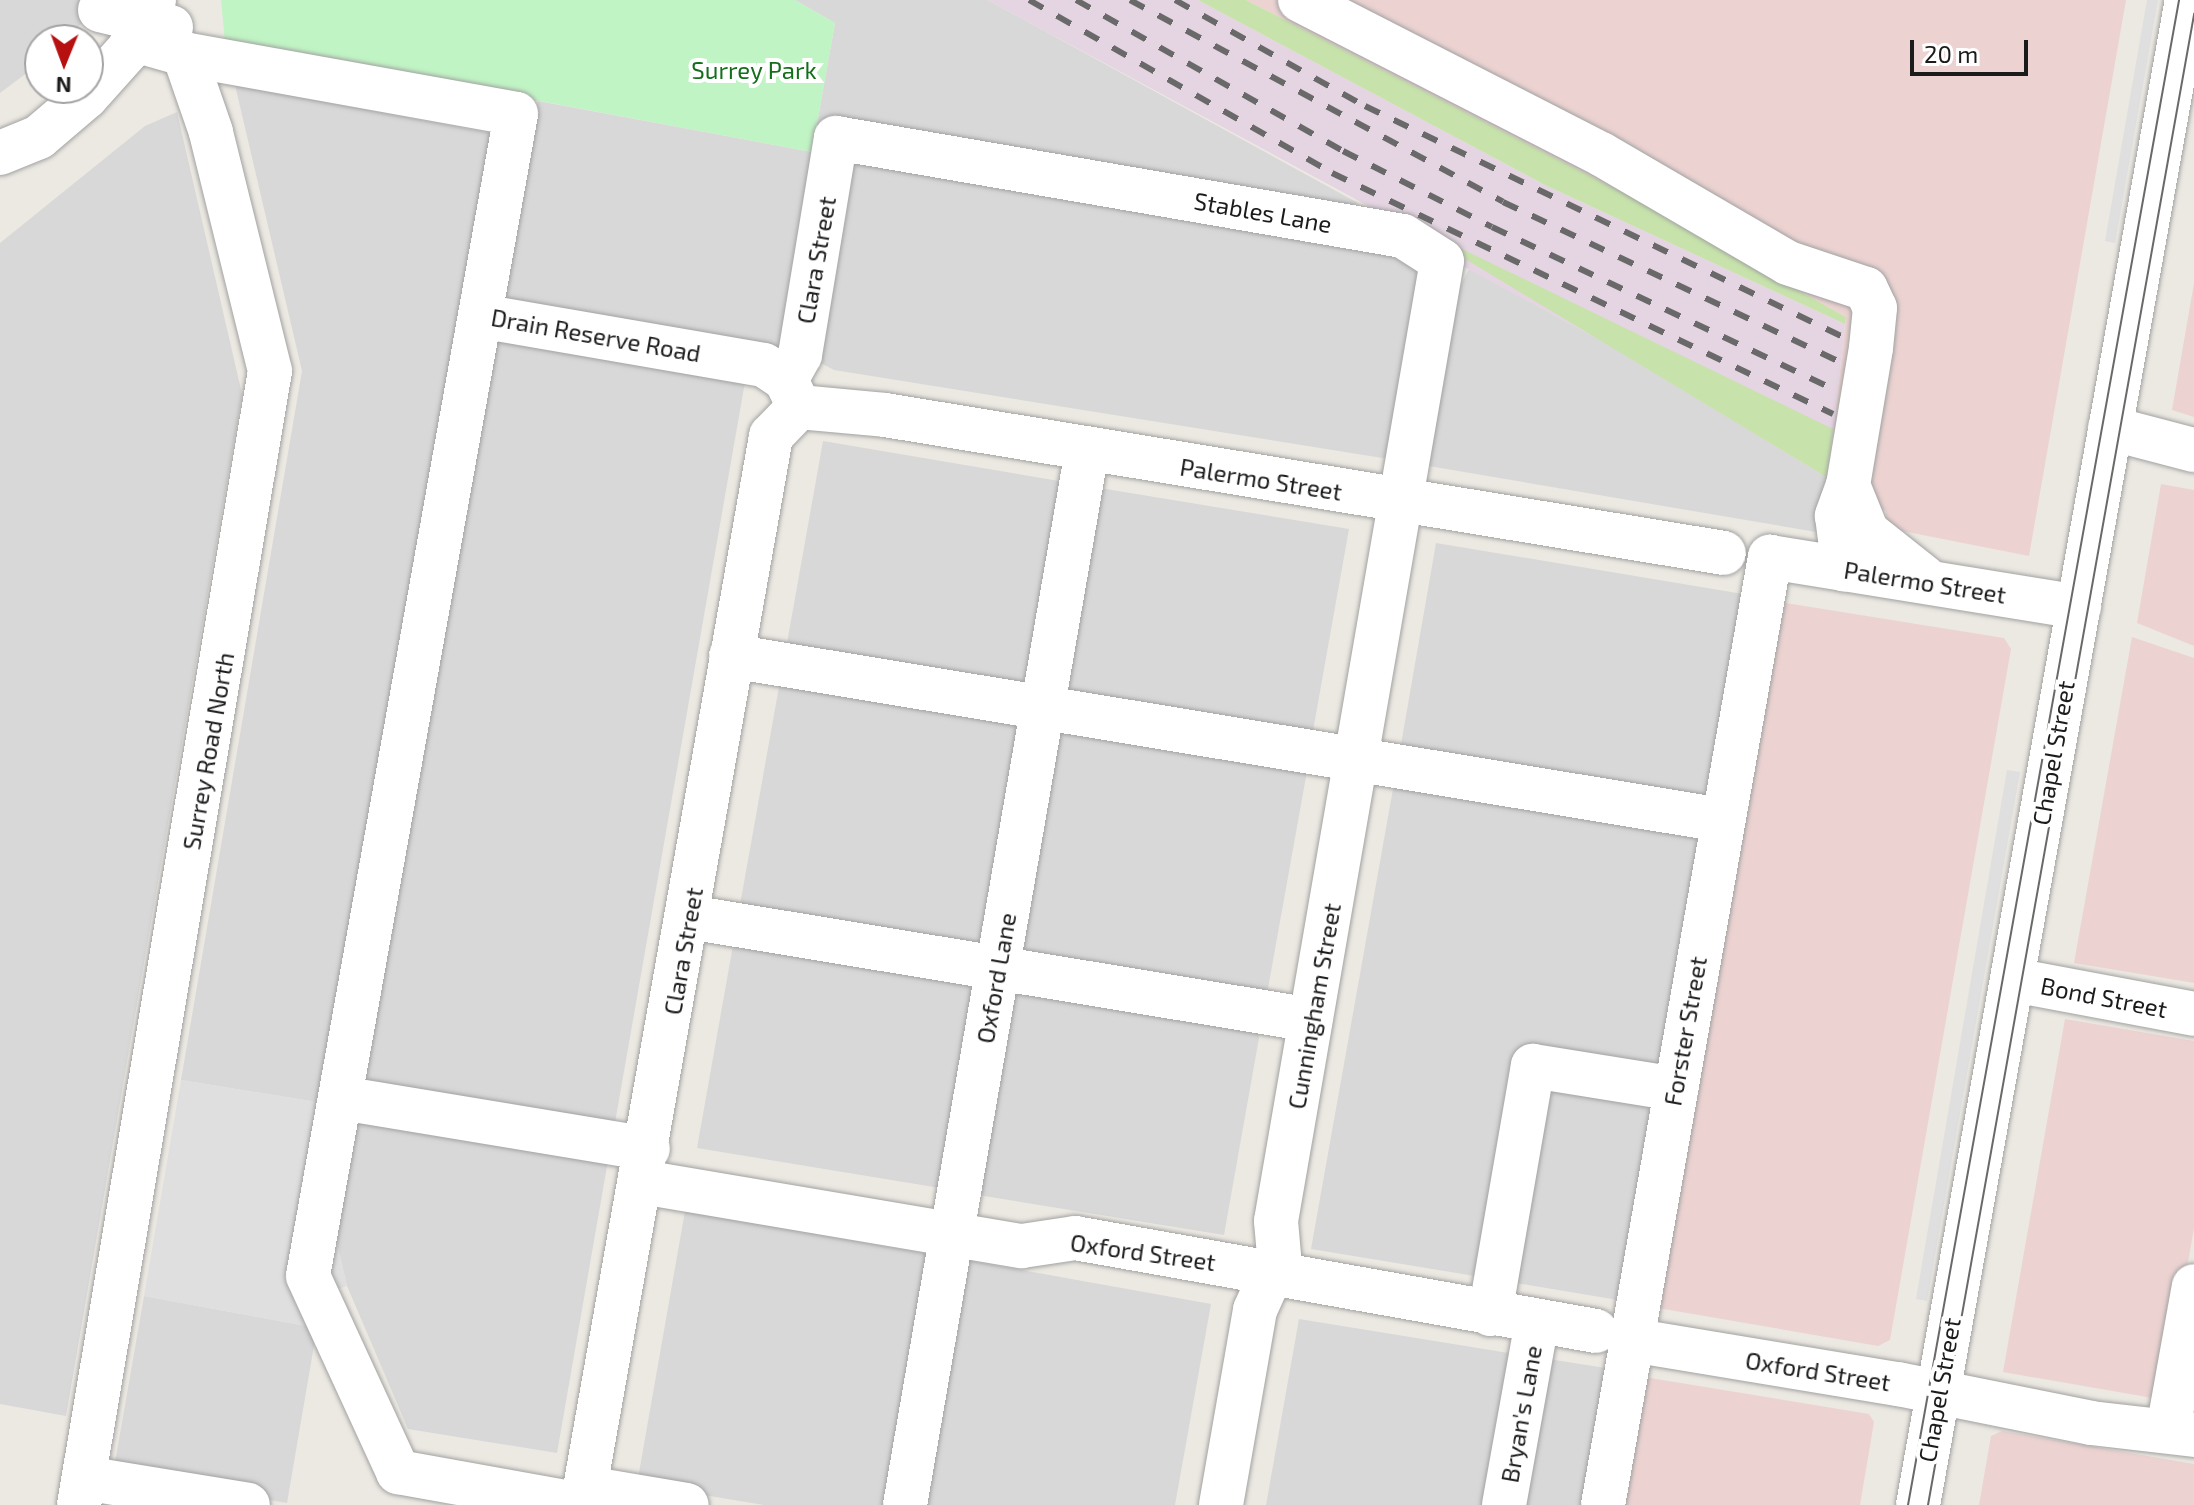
<!DOCTYPE html>
<html>
<head>
<meta charset="utf-8">
<style>
	body { margin:0 }
	#map { position:relative; width:2194px; height:1505px; overflow:hidden; background:#ece9e2; font-family:"Exo 2",sans-serif }
	div>[style] { position:absolute }
	[style*='--x'] { left:calc(var(--x)*1px); top:calc(var(--y)*1px); width:calc(var(--w)*1px); rotate:calc(var(--a)*1deg) }
	.residential>* { inset:0; background:#d9d8d8 }
	.commercial>* { inset:0; background:#ecd3d2 }
	.industrial>* { inset:0; background:#e5d4e2 }
	.grass>* { inset:0; background:#c7e3ab }
	.park>* { inset:0; background:#c1f4c5 }
	.parking>* { inset:0; background:#dfdfdf }
	.roads { filter:drop-shadow(0 0 2px #a2a2a2) drop-shadow(0 0 2px #a2a2a2) }
	.minor>* { height:44px; margin:-22px; padding:0 22px; transform-origin:22px; border-radius:22px; background:#fff }
	.tram>* { height:2px; margin:-1px; padding:0 1px; transform-origin:1px; border-radius:1px; background:#696969 }
	.rail>* { height:6px; margin-top:-3px; transform-origin:0; background:repeating-linear-gradient(90deg,#696969 0 16px,transparent 0 32px) }
	span { translate:-50% -50%; white-space:nowrap; text-align:center; line-height:1.15; -webkit-text-stroke:8px #fff; paint-order:stroke }
	.park-label { font-size:24px; color:#146f1b }
	.street-label { font-size:24px; color:#1b1b1b }
	.north { position:absolute; left:24px; top:24px; width:80px; height:80px; box-sizing:border-box; background:#fff; border:2px solid #a4a4a4; border-radius:50%; rotate:181deg; font-size:22px; font-weight:700; line-height:32px; text-align:center; color:#1b1b1b }
	.north::after { content:''; display:block; margin:auto; width:28px; height:36px; background:#b71011; clip-path:polygon(50% 0,100% 100%,50% 72%,0 100%) }
	.scale { position:absolute; left:1910px; top:40px; width:118px; height:36px; box-sizing:border-box; border:4px solid #1b1b1b; border-top:0; padding-left:10px; font-size:24px; line-height:28px; white-space:nowrap; color:#1b1b1b; -webkit-text-stroke:6px #fff; paint-order:stroke }
</style>
</head>
<body>
<div id="map">
	<div class="residential">
		<i style="clip-path:polygon(0 0,100px 0,68px 40px,40px 40px,40px 63px,0 93px)"></i>
		<i style="clip-path:polygon(795px 0,988px 0,1358px 203px,1333px 218px,1420px 259px,1395px 460px,834px 370px,811px 358px,503px 302px,538px 101px,812px 152px,835px 23px)"></i>
		<i style="clip-path:polygon(235px 85px,495px 134px,323px 1103px,181px 1080px,302px 371px)"></i>
		<i style="clip-path:polygon(177px 112px,242px 394px,66px 1416px,0 1404px,0 243px,145px 126px)"></i>
		<i style="clip-path:polygon(1469px 269px,1604px 342px,1828px 478px,1822px 533px,1417px 464px,1444px 318px)"></i>
		<i style="clip-path:polygon(488px 339px,745px 382px,613px 1134px,357px 1091px)"></i>
		<i style="clip-path:polygon(823px 441px,1071px 483px,1033px 697px,785px 654px)"></i>
		<i style="clip-path:polygon(1100px 488px,1349px 529px,1311px 742px,1062px 700px)"></i>
		<i style="clip-path:polygon(1436px 543px,1749px 595px,1711px 808px,1399px 756px)"></i>
		<i style="clip-path:polygon(782px 670px,1031px 712px,987px 958px,738px 916px)"></i>
		<i style="clip-path:polygon(1059px 717px,1309px 760px,1265px 1005px,1020px 964px)"></i>
		<i style="clip-path:polygon(1396px 772px,1708px 826px,1662px 1081px,1525px 1059px,1487px 1278px,1311px 1249px)"></i>
		<i style="clip-path:polygon(735px 934px,984px 975px,946px 1189px,697px 1148px)"></i>
		<i style="clip-path:polygon(1011px 986px,1262px 1021px,1224px 1235px,972px 1194px)"></i>
		<i style="clip-path:polygon(1540px 1071px,1659px 1097px,1624px 1301px,1504px 1281px)"></i>
		<i style="clip-path:polygon(354px 1108px,610px 1149px,557px 1453px,408px 1429px,347px 1286px,334px 1231px)"></i>
		<i style="clip-path:polygon(685px 1211px,934px 1255px,889px 1505px,764px 1505px,637px 1484px)"></i>
		<i style="clip-path:polygon(960px 1259px,1211px 1304px,1175px 1505px,916px 1505px)"></i>
		<i style="clip-path:polygon(144px 1296px,317px 1328px,287px 1503px,113px 1474px)"></i>
		<i style="clip-path:polygon(1299px 1319px,1521px 1355px,1494px 1505px,1266px 1505px)"></i>
		<i style="clip-path:polygon(1542px 1358px,1612px 1369px,1586px 1505px,1515px 1505px)"></i>
	</div>
	<div class="commercial">
		<i style="clip-path:polygon(1246px 0,2126px 0,2029px 556px,1887px 528px,1886px 511px,1828px 478px,1846px 317px,1622px 192px)"></i>
		<i style="clip-path:polygon(2194px 283px,2194px 417px,2172px 410px)"></i>
		<i style="clip-path:polygon(2161px 484px,2194px 490px,2194px 646px,2137px 623px)"></i>
		<i style="clip-path:polygon(1774px 601px,2004px 638px,2011px 649px,1890px 1340px,1878px 1346px,1658px 1308px)"></i>
		<i style="clip-path:polygon(2132px 637px,2194px 658px,2194px 983px,2074px 963px)"></i>
		<i style="clip-path:polygon(2065px 1019px,2194px 1041px,2194px 1228px,2164px 1400px,2003px 1372px)"></i>
		<i style="clip-path:polygon(1644px 1377px,1869px 1414px,1874px 1422px,1860px 1505px,1622px 1505px)"></i>
		<i style="clip-path:polygon(2002px 1431px,2194px 1464px,2194px 1505px,1979px 1505px,1991px 1436px)"></i>
	</div>
	<div class="industrial">
		<i style="clip-path:polygon(988px 0,1198px 0,1545px 185px,1845px 324px,1828px 478px,1604px 342px,1455px 262px,1457px 254px)"></i>
	</div>
	<div class="grass">
		<i style="clip-path:polygon(1198px 0,1246px 0,1622px 192px,1846px 317px,1845px 324px,1545px 185px)"></i>
		<i style="clip-path:polygon(1460px 248px,1833px 429px,1828px 478px,1457px 254px)"></i>
	</div>
	<div class="park">
		<i style="clip-path:polygon(221px 0,795px 0,835px 23px,812px 152px,225px 42px)"></i>
	</div>
	<div class="parking">
		<i style="clip-path:polygon(2147px 0,2158px 0,2115px 243px,2105px 241px)"></i>
		<i style="clip-path:polygon(2007px 770px,2020px 772px,1927px 1301px,1916px 1299px)"></i>
		<i style="clip-path:polygon(181px 1080px,354px 1108px,334px 1231px,347px 1286px,331px 1291px,317px 1328px,144px 1296px)"></i>
	</div>
	<div class="roads">
		<div class="minor">
			<i style="--x:1300;--y:0;--w:338;--a:27.1"></i>
			<i style="--x:1601;--y:154;--w:216;--a:30.2"></i>
			<i style="--x:1788;--y:263;--w:82;--a:18.4"></i>
			<i style="--x:1866;--y:289;--w:21;--a:65"></i>
			<i style="--x:1875;--y:308;--w:40;--a:95.7"></i>
			<i style="--x:1871;--y:348;--w:139;--a:99.5"></i>
			<i style="--x:1848;--y:485;--w:33;--a:110"></i>
			<i style="--x:1837;--y:516;--w:54;--a:82.6"></i>
			<i style="--x:100;--y:10;--w:73;--a:13.5"></i>
			<i style="--x:135;--y:40;--w:51;--a:15.9"></i>
			<i style="--x:184;--y:54;--w:337;--a:10.2"></i>
			<i style="--x:516;--y:114;--w:1180;--a:100.15"></i>
			<i style="--x:308;--y:1276;--w:216;--a:65.3"></i>
			<i style="--x:398;--y:1472;--w:187;--a:10.2"></i>
			<i style="--x:0;--y:153;--w:42;--a:-22.3"></i>
			<i style="--x:39;--y:137;--w:62;--a:-40.4"></i>
			<i style="--x:86;--y:97;--w:64;--a:-48.1"></i>
			<i style="--x:129;--y:49;--w:55;--a:-63"></i>
			<i style="--x:480;--y:316;--w:288;--a:9.8"></i>
			<i style="--x:764;--y:365;--w:27;--a:34"></i>
			<i style="--x:786;--y:380;--w:28;--a:64"></i>
			<i style="--x:786;--y:380;--w:29;--a:-61"></i>
			<i style="--x:800;--y:355;--w:220;--a:-80.6"></i>
			<i style="--x:836;--y:138;--w:575;--a:9.81"></i>
			<i style="--x:1403;--y:236;--w:46;--a:32.7"></i>
			<i style="--x:1442;--y:261;--w:974;--a:99.81"></i>
			<i style="--x:1276;--y:1221;--w:36;--a:85"></i>
			<i style="--x:1279;--y:1257;--w:58;--a:114.4"></i>
			<i style="--x:1255;--y:1310;--w:198;--a:99.9"></i>
			<i style="--x:799;--y:407;--w:86;--a:5.3"></i>
			<i style="--x:885;--y:415;--w:850;--a:9.34"></i>
			<i style="--x:2110;--y:428;--w:87;--a:14.7"></i>
			<i style="--x:1848;--y:485;--w:51;--a:68"></i>
			<i style="--x:1867;--y:532;--w:74;--a:38.4"></i>
			<i style="--x:731;--y:656;--w:1004;--a:9.4"></i>
			<i style="--x:689;--y:917;--w:630;--a:9.4"></i>
			<i style="--x:2013;--y:980;--w:184;--a:10.6"></i>
			<i style="--x:341;--y:1098;--w:311;--a:9.4"></i>
			<i style="--x:642;--y:1182;--w:385;--a:9.6"></i>
			<i style="--x:1022;--y:1246;--w:54;--a:-8.6"></i>
			<i style="--x:1075;--y:1238;--w:529;--a:10.12"></i>
			<i style="--x:1490;--y:1314;--w:252;--a:-80.2"></i>
			<i style="--x:1533;--y:1066;--w:145;--a:9.1"></i>
			<i style="--x:1631;--y:1340;--w:271;--a:9.4"></i>
			<i style="--x:1898;--y:1384;--w:197;--a:11.4"></i>
			<i style="--x:2091;--y:1423;--w:104;--a:6.6"></i>
			<i style="--x:2168;--y:1430;--w:146;--a:-79.8"></i>
			<i style="--x:84;--y:1478;--w:166;--a:9.3"></i>
			<i style="--x:586;--y:1488;--w:102;--a:9.6"></i>
			<i style="--x:79;--y:1505;--w:1150;--a:-80.44"></i>
			<i style="--x:270;--y:371;--w:246;--a:-103.9"></i>
			<i style="--x:211;--y:132;--w:83;--a:-109.1"></i>
			<i style="--x:582;--y:1505;--w:1086;--a:-79.97"></i>
			<i style="--x:771;--y:436;--w:40;--a:-46"></i>
			<i style="--x:905;--y:1505;--w:1071;--a:-80.21"></i>
			<i style="--x:1504;--y:1505;--w:186;--a:-79.8"></i>
			<i style="--x:1603;--y:1505;--w:963;--a:-80.01"></i>
			<i style="--x:1770;--y:557;--w:313;--a:9.2"></i>
			<i style="--x:1918;--y:1505;--w:1529;--a:-79.87"></i>
		</div>
	</div>
	<div class="tram">
		<i style="--x:1908;--y:1505;--w:1529;--a:-79.79"></i>
		<i style="--x:1928;--y:1505;--w:1515;--a:-79.88"></i>
	</div>
	<div class="rail">
		<i style="--x:1029;--y:0;--w:349;--a:29.7"></i>
		<i style="--x:1332;--y:173;--w:556;--a:25.69"></i>
		<i style="--x:1076;--y:0;--w:307;--a:29.5"></i>
		<i style="--x:1343;--y:151;--w:167;--a:27"></i>
		<i style="--x:1492;--y:227;--w:381;--a:25.4"></i>
		<i style="--x:1130;--y:0;--w:424;--a:28.4"></i>
		<i style="--x:1503;--y:202;--w:373;--a:25.4"></i>
		<i style="--x:1175;--y:0;--w:218;--a:29.2"></i>
		<i style="--x:1365;--y:106;--w:531;--a:25.79"></i>
	</div>
	<div class="park-label">
		<span style="left:754px;top:70px">Surrey Park</span>
	</div>
	<div class="street-label">
		<span style="left:1263px;top:212px;rotate:10deg">Stables Lane</span>
		<span style="left:816px;top:260px;rotate:-80deg">Clara Street</span>
		<span style="left:596px;top:335px;rotate:10deg">Drain Reserve Road</span>
		<span style="left:1261px;top:479px;rotate:9deg">Palermo Street</span>
		<span style="left:1925px;top:582px;rotate:9deg">Palermo Street</span>
		<span style="left:208px;top:751px;rotate:-80deg">Surrey Road North</span>
		<span style="left:2053px;top:753px;rotate:-80deg">Chapel Street</span>
		<span style="left:683px;top:951px;rotate:-80deg">Clara Street</span>
		<span style="left:996px;top:978px;rotate:-80deg">Oxford Lane</span>
		<span style="left:2104px;top:997px;rotate:11deg">Bond Street</span>
		<span style="left:1314px;top:1006px;rotate:-80deg">Cunningham Street</span>
		<span style="left:1685px;top:1031px;rotate:-80deg">Forster Street</span>
		<span style="left:1143px;top:1252px;rotate:8deg">Oxford Street</span>
		<span style="left:1818px;top:1371px;rotate:9deg">Oxford Street</span>
		<span style="left:1939px;top:1390px;rotate:-80deg">Chapel Street</span>
		<span style="left:1521px;top:1414px;rotate:-80deg">Bryan's Lane</span>
	</div>
	<div class="north">N</div>
	<div class="scale">20 m</div>
</div>
</body>
</html>
